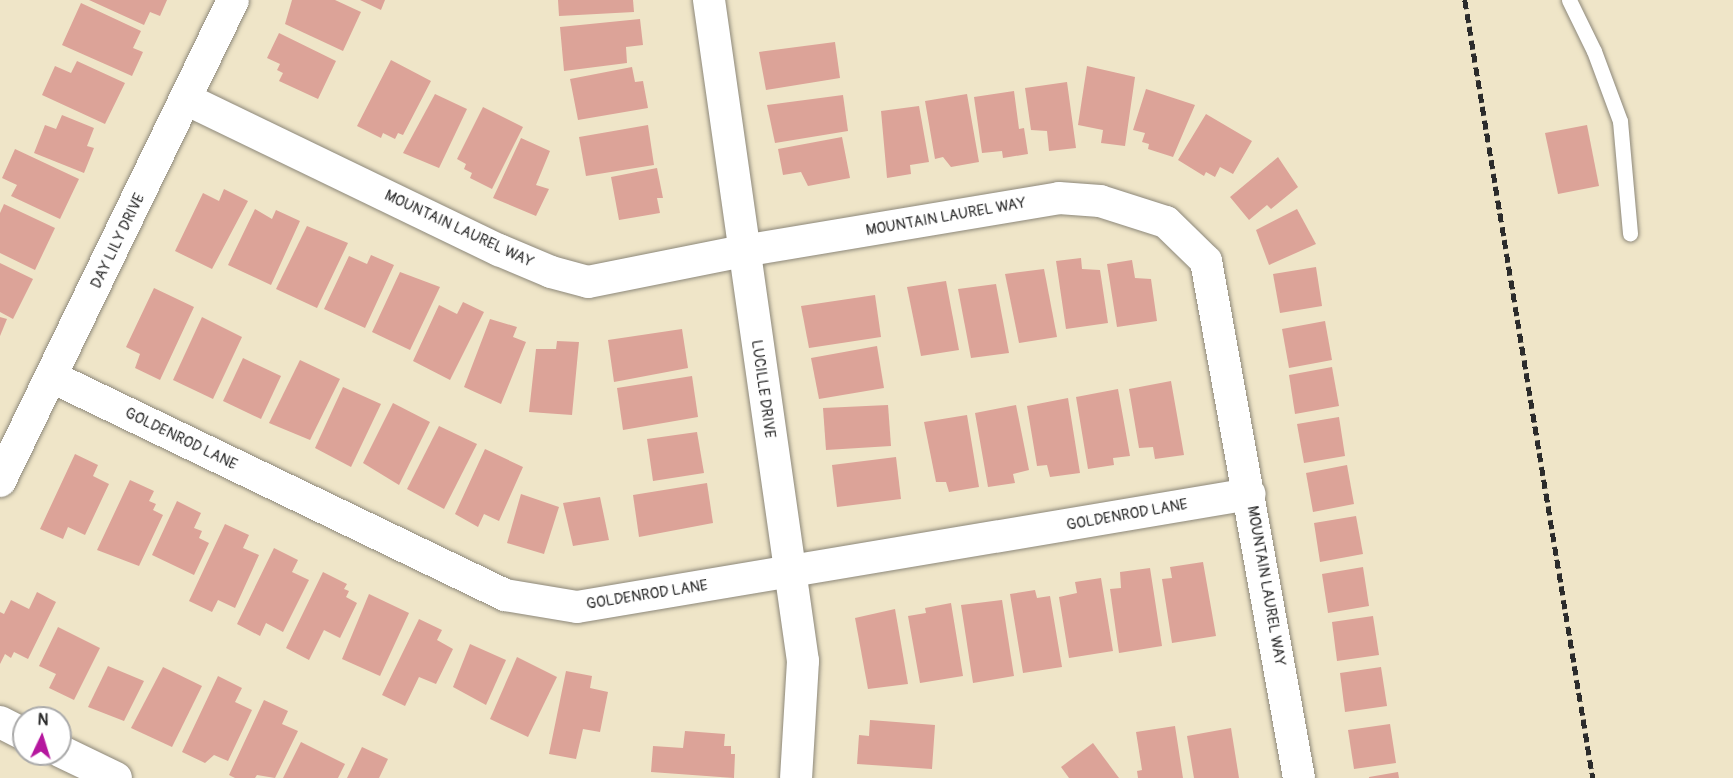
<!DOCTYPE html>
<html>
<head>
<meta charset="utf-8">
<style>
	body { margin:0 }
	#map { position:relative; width:1733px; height:778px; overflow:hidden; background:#efe5c8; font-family:Pangolin,sans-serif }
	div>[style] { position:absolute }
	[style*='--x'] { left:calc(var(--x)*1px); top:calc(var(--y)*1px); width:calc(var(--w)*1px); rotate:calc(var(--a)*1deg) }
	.building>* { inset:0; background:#dca398 }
	.roads { filter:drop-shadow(0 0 2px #8d887a) drop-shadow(0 0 2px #8d887a) }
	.lane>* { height:15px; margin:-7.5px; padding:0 7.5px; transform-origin:7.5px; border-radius:7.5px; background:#fff }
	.street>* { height:32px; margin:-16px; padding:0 16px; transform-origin:16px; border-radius:16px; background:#fff }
	.rail>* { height:4.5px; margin-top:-2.25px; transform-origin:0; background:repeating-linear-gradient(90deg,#2b2b2b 0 9px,transparent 0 13.5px) }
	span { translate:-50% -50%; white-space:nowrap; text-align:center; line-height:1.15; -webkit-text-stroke:4.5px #fff; paint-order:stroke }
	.street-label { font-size:15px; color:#2b2b2b }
	.north { position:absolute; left:12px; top:706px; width:60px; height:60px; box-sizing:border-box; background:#fff; border:2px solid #aaa; border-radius:50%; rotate:4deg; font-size:16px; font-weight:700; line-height:24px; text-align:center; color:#2b2b2b }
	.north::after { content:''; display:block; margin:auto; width:21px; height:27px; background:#b5179e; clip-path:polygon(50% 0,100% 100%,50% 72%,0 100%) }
</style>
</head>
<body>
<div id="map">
	<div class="building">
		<i style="clip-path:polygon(89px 0,167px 0,160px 16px,150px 12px,144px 25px)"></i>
		<i style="clip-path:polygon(292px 0,335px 0,361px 12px,343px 51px,285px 24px)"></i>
		<i style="clip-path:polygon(360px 0,385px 0,381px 10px)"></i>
		<i style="clip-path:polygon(558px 0,633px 0,634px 12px,559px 16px)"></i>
		<i style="clip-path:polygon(81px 3px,141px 31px,133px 48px,143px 52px,132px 76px,62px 45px)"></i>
		<i style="clip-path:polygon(640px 19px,643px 45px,626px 47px,627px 63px,564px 71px,560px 27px)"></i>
		<i style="clip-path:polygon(279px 33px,336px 61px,318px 99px,279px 81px,283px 73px,277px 70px,280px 64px,267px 58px)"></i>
		<i style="clip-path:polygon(835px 42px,840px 78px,766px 90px,759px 52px)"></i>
		<i style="clip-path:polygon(391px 60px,431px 81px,403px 135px,398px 133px,395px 139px,383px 133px,381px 138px,357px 126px)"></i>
		<i style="clip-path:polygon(77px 61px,125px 83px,105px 124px,42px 95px,55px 66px,71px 73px)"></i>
		<i style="clip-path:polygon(1087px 66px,1135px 77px,1125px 146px,1101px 143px,1103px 130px,1078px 125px)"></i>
		<i style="clip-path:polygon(632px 67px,635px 82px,643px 81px,648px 108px,578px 120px,570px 79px)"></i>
		<i style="clip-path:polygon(1067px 82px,1076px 148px,1049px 151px,1047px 131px,1031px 130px,1025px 88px)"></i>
		<i style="clip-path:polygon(1146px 89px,1195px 105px,1173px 157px,1148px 149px,1149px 144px,1142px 142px,1145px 133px,1133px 130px)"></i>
		<i style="clip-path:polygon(1014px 91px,1019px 129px,1024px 128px,1028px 154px,1003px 158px,1002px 151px,982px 153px,974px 97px)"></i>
		<i style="clip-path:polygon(435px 94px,467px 109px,439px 168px,403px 153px)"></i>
		<i style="clip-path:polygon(967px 94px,979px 162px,951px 167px,943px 157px,935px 159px,925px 101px)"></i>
		<i style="clip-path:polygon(843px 95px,848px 131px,775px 143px,767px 105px)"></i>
		<i style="clip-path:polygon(919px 106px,929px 162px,910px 165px,911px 174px,887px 178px,881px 111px)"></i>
		<i style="clip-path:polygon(483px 107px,523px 127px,492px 189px,470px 178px,472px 173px,464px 169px,466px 164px,457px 159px)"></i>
		<i style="clip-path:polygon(1206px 114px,1252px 141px,1233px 174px,1220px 167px,1215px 177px,1206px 172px,1204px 176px,1178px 160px)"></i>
		<i style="clip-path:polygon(62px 115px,94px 128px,87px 146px,94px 148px,84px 173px,34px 153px,45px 125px,56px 129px)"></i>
		<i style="clip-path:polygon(648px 125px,654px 165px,586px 176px,579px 137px)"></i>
		<i style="clip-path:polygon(1587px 125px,1599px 186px,1558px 194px,1545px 133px)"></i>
		<i style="clip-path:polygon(842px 137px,850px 178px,808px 186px,801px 172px,783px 175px,778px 149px)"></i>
		<i style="clip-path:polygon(521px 138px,550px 151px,536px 185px,549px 189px,536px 216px,493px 198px)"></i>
		<i style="clip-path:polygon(15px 149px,79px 179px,60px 219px,11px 196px,17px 185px,2px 178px)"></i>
		<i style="clip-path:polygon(1278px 157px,1298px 187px,1271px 209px,1267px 205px,1249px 220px,1230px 197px)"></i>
		<i style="clip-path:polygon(657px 168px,663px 198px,657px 198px,660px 213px,619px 220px,611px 177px)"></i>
		<i style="clip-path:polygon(224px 189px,248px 201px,212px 269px,175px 251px,203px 193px,219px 201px)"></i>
		<i style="clip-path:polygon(4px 204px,55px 228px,35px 270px,0 253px,0 213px)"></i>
		<i style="clip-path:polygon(255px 209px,272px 219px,276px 210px,300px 221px,271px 285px,228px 265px)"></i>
		<i style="clip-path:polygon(1297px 209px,1316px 244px,1269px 265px,1256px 230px)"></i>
		<i style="clip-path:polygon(307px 226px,348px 243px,317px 308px,276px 289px)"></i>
		<i style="clip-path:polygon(371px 255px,394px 265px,365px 328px,324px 309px,349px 256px,367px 264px)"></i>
		<i style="clip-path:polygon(1081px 258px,1082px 269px,1100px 270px,1108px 323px,1066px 329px,1056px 261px)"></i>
		<i style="clip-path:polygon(1132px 260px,1135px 278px,1151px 279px,1157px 321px,1117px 327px,1107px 264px)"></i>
		<i style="clip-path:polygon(0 263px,33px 279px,13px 319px,0 312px)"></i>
		<i style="clip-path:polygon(1316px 267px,1322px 306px,1280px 313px,1273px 274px)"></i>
		<i style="clip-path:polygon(1044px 269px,1057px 337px,1019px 343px,1005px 274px)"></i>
		<i style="clip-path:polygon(400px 272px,440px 287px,410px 350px,372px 332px)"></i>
		<i style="clip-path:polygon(946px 281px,959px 350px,921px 356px,907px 287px)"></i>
		<i style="clip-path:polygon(996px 284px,1009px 353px,971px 358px,958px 289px)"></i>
		<i style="clip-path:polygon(154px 288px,194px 307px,160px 380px,135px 368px,140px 354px,126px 347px)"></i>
		<i style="clip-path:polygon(875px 295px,881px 337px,809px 348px,801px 306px)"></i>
		<i style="clip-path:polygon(463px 302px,484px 312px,450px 380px,413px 361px,439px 305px,457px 314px)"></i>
		<i style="clip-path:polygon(0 317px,7px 319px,0 336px)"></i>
		<i style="clip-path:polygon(202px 317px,242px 337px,213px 399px,173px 380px)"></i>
		<i style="clip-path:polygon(490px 319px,517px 327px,513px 337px,526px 342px,501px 404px,464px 387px)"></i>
		<i style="clip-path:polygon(1325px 321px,1332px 360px,1289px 368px,1282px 329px)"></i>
		<i style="clip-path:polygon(682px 329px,688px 368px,614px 382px,608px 340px)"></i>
		<i style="clip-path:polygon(557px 341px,579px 342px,572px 415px,529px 412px,536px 349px,556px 349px)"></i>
		<i style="clip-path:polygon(877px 346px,884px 388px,819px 399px,811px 358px)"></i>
		<i style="clip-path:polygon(243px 358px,281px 376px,261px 419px,223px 401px)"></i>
		<i style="clip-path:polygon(300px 360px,340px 379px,310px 440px,269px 423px)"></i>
		<i style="clip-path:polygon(1332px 367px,1339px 406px,1295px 414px,1289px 375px)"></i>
		<i style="clip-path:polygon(692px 376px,698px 417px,623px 430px,617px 388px)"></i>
		<i style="clip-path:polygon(1171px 381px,1184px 455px,1155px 459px,1153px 447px,1139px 448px,1129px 389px)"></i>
		<i style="clip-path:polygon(343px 387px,381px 404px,351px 467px,315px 448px)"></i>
		<i style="clip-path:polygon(1118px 389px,1130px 456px,1113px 458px,1114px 465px,1088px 469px,1076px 397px)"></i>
		<i style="clip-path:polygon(1068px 398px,1080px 473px,1050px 477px,1047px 465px,1037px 466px,1027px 406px)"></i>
		<i style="clip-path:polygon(393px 403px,430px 422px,399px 485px,363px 463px)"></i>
		<i style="clip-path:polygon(888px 405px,891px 446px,826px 450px,823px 408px)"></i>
		<i style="clip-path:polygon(1016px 405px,1029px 470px,1013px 474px,1015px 483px,988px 487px,975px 413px)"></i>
		<i style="clip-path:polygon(967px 415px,979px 487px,949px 492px,946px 482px,936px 482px,924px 422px)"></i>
		<i style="clip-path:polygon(1339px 417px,1345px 456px,1304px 463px,1297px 424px)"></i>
		<i style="clip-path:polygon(439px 426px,477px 444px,444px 509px,407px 489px)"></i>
		<i style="clip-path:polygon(697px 432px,704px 473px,653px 481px,647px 439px)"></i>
		<i style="clip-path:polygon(485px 449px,523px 467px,499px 521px,484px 514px,478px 527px,455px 514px)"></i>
		<i style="clip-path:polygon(75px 454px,98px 465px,93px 476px,109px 484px,85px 535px,68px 527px,63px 539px,40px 529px)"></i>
		<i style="clip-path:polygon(896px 457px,901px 499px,837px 507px,832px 465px)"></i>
		<i style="clip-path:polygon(1347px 465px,1354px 504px,1313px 512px,1306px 473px)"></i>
		<i style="clip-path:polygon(130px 480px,154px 491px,149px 501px,156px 504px,153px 510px,163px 515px,139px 566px,97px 550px)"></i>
		<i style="clip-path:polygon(707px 483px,713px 523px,639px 537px,633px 495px)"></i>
		<i style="clip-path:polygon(521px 494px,559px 507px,544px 554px,507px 543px)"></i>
		<i style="clip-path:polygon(600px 497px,609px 540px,573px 546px,563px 503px)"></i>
		<i style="clip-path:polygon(177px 501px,201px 513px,194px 528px,202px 531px,199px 538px,209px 543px,194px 575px,152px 555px)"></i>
		<i style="clip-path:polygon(1356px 516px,1363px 554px,1320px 562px,1314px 523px)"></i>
		<i style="clip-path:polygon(225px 524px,249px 535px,243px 548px,259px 555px,235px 608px,218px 600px,212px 612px,189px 601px)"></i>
		<i style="clip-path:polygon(274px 548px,298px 560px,292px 572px,309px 580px,283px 632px,266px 623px,260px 636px,237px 624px)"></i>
		<i style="clip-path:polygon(1203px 562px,1216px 636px,1172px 643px,1162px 579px,1172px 578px,1170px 567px)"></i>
		<i style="clip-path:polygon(1363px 567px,1369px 606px,1328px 613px,1322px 574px)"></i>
		<i style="clip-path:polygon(1150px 568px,1162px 646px,1119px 653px,1110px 589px,1121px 588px,1120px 572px)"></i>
		<i style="clip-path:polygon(323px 572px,347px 584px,344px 589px,349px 591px,346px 597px,357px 603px,340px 638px,324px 630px,309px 660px,286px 648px)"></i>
		<i style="clip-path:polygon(1101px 578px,1113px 651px,1069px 658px,1059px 597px,1077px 593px,1075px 582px)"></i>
		<i style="clip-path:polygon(1035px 590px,1037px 598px,1050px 596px,1062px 667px,1023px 673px,1010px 594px)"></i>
		<i style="clip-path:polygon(37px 592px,56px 602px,28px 659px,14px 652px,11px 658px,5px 654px,0 664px,0 612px,4px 614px,11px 600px,29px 609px)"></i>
		<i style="clip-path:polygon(369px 594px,409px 613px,380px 676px,342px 659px)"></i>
		<i style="clip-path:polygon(1002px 600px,1014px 676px,973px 683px,961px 605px)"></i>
		<i style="clip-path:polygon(951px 603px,963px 676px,920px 683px,908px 616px,926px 613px,925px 608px)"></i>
		<i style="clip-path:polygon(895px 609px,908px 684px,868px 689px,855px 618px)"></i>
		<i style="clip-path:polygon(1373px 616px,1379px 655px,1337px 661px,1332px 622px)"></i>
		<i style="clip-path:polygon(419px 619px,442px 630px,437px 640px,453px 649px,436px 684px,419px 677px,405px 706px,382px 695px)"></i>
		<i style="clip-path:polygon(58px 627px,100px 648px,74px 700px,49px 688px,56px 674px,39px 666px)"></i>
		<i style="clip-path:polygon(470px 644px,506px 660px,486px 705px,453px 687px)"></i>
		<i style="clip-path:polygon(517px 657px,557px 677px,528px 737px,490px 719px)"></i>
		<i style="clip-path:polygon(108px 666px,144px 681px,124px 721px,88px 707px)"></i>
		<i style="clip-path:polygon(163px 667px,202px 686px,172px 747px,131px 728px)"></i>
		<i style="clip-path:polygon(1381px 667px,1387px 706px,1345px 712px,1340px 673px)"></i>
		<i style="clip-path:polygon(566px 671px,592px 676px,590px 688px,608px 692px,600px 732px,583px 729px,576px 759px,549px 754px)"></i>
		<i style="clip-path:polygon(218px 676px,242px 688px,235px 702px,252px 710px,228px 761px,214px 755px,205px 763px,182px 752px)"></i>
		<i style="clip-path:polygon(264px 700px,288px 711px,282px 724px,298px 731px,275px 778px,257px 775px,255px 778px,235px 778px,229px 775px)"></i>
		<i style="clip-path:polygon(870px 720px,935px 725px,932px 769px,857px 764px,859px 735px,869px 736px)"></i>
		<i style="clip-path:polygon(1390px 724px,1396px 763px,1354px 769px,1348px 730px)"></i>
		<i style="clip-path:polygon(1175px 726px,1183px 778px,1138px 778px,1137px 771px,1142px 770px,1136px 732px)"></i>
		<i style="clip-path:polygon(1231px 728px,1239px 778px,1194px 778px,1187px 736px)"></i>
		<i style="clip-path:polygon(685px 731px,725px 734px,724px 746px,731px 746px,731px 754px,735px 754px,734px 778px,651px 772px,653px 746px,683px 748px)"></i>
		<i style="clip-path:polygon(301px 742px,345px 764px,338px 778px,283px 778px)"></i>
		<i style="clip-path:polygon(1093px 743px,1119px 778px,1069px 778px,1061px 767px)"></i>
		<i style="clip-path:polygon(362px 747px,388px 759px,379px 778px,347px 778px)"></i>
		<i style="clip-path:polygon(1398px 772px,1399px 778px,1369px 778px,1369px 777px)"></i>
	</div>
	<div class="roads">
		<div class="lane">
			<i style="--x:1569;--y:0;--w:57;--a:63.9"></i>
			<i style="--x:1594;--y:51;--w:75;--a:69.6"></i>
			<i style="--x:1620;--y:121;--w:113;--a:84.9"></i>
		</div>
		<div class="street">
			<i style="--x:709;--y:0;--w:668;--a:81.91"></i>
			<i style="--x:803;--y:661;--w:117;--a:93.4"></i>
			<i style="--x:186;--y:99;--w:348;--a:25.8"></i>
			<i style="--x:499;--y:250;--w:56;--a:22.9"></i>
			<i style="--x:551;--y:272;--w:38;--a:15"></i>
			<i style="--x:588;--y:282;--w:158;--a:-11.3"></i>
			<i style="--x:743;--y:251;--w:320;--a:-9.5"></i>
			<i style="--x:1059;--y:198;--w:41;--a:4.2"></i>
			<i style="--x:1100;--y:201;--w:69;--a:17.7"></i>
			<i style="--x:1166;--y:222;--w:56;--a:44.3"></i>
			<i style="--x:1206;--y:261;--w:525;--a:79.8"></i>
			<i style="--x:52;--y:377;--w:503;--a:25.7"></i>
			<i style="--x:505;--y:595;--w:73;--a:9.5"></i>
			<i style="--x:577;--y:607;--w:682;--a:-9.53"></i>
			<i style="--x:0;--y:481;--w:534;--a:-64.15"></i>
			<i style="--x:0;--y:722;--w:27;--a:27"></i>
			<i style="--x:60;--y:751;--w:62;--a:25.7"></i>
		</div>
	</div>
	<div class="rail">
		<i style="--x:1465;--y:0;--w:788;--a:80.66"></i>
	</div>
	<div class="street-label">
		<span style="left:946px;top:217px;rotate:-10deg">MOUNTAIN LAUREL WAY</span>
		<span style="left:459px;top:229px;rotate:25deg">MOUNTAIN LAUREL WAY</span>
		<span style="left:118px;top:241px;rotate:-64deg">DAY LILY DRIVE</span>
		<span style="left:763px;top:389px;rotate:82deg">LUCILLE DRIVE</span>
		<span style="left:181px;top:439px;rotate:26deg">GOLDENROD LANE</span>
		<span style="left:1127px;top:515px;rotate:-10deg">GOLDENROD LANE</span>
		<span style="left:1266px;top:586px;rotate:80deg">MOUNTAIN LAUREL WAY</span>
		<span style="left:647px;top:595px;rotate:-9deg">GOLDENROD LANE</span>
	</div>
	<div class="north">N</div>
</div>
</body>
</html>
